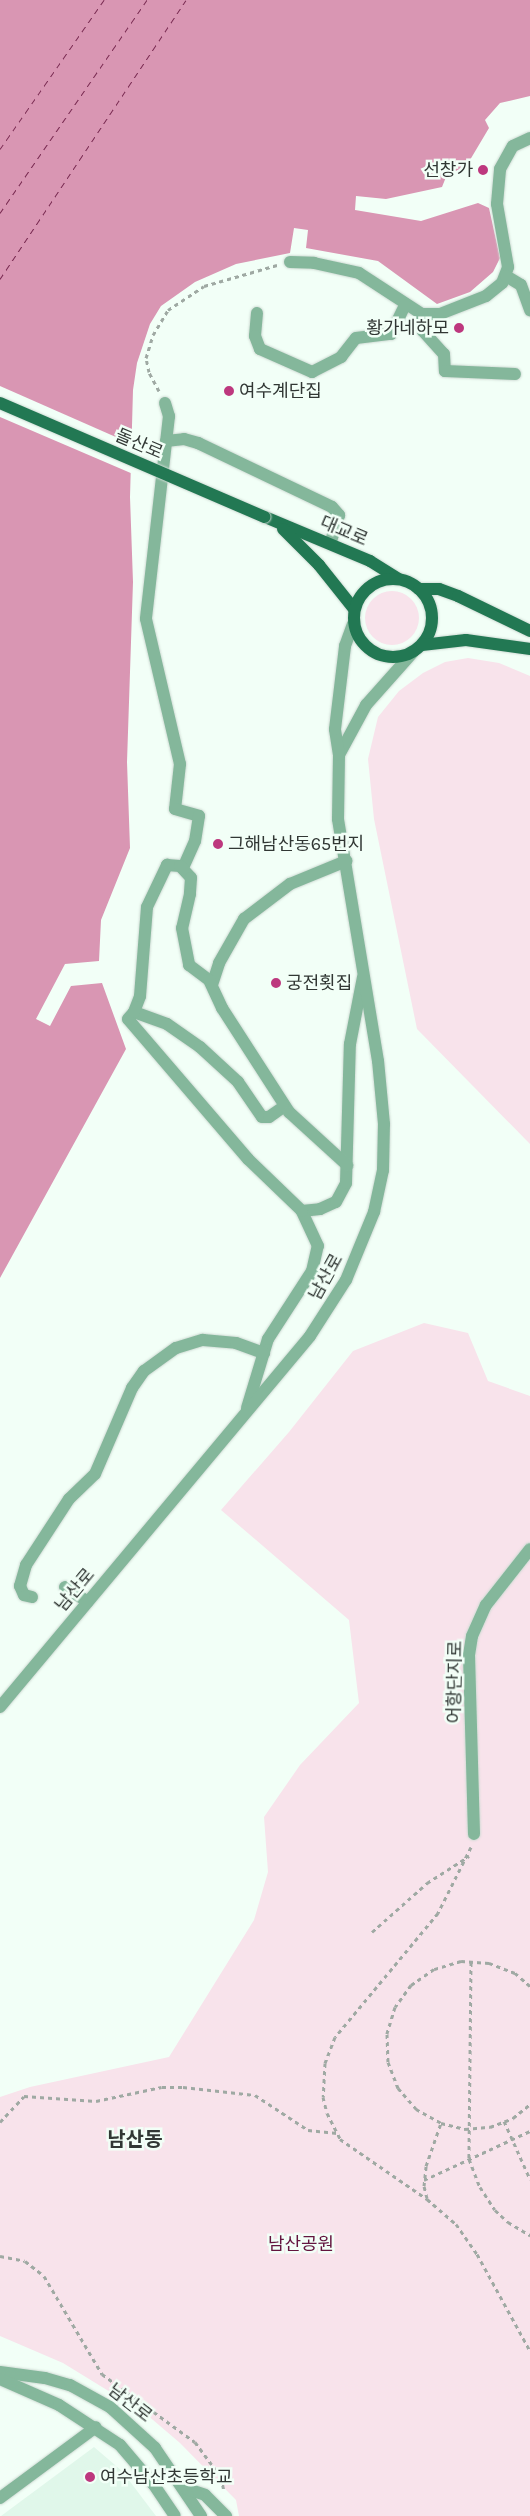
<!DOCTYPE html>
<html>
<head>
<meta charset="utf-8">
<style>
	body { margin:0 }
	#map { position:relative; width:530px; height:2516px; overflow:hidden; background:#f2fff7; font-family:Karla,"Noto Sans KR",sans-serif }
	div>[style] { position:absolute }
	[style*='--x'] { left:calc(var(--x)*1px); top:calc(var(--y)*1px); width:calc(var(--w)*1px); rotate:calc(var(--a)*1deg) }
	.built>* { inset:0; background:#e0f7ea }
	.green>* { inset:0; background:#f8e3eb }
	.round { border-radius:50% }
	.water>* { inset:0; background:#d996b3 }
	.pier>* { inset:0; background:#f2fff7 }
	.ferry>* { height:1px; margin-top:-0.5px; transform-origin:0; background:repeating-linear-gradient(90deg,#782950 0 6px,transparent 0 11px) }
	.path>* { height:3px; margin-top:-1.5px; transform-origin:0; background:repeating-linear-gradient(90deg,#9fa9a3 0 4px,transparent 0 8px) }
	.roads { filter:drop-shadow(0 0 1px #cfdbd4) drop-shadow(0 0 1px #cfdbd4) }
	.minor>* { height:12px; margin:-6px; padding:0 6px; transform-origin:6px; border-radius:6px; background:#84b79b }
	.major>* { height:12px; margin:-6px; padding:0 6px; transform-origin:6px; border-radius:6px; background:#227853 }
	.major>.ring { margin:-6px; padding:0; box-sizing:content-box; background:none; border:12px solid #227853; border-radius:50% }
	.bridges { filter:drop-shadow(0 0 1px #cfdbd4) drop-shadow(0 0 1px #cfdbd4) }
	.major-bridge>* { height:12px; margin:-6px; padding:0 6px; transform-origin:6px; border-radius:6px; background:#227853 }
	.dots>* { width:14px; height:14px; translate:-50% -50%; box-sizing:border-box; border:2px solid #f2fff7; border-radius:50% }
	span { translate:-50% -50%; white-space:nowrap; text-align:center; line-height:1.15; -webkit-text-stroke:5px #f2fff7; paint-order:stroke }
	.poi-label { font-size:18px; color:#313734 }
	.right { translate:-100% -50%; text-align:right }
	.left { translate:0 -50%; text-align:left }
	.street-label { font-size:18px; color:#313734 }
	.park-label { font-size:18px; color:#63153f }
	.quarter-label { font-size:20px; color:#313734; font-weight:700 }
</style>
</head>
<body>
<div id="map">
	<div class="built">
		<i style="clip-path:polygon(94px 2447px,122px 2471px,156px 2516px,1px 2516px)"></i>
	</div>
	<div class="green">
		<i class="round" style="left:365px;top:591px;width:54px;height:54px"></i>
		<i style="clip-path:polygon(468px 658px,499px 663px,530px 676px,530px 1144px,417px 1029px,374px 819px,368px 759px,378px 717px,399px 691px,423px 673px,445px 662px)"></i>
		<i style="clip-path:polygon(424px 1323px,468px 1333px,488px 1381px,530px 1396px,530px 2516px,239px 2516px,236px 2500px,180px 2443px,146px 2414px,63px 2363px,0 2336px,0 2097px,30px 2087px,169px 2057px,254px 1920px,268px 1872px,264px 1817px,300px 1765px,359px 1703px,349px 1620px,221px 1510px,289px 1432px,353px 1351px)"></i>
	</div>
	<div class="water">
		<i style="clip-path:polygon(0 0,530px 0,530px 96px,500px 103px,485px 120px,489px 128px,467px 165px,446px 177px,442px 187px,386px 199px,356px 196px,355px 210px,421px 221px,478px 203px,489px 208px,500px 258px,493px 272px,470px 292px,437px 304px,378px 261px,306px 248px,308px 230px,294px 228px,290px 253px,236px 264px,195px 282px,161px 306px,150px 324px,137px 363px,133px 390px,130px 497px,133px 582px,127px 762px,130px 848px,101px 920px,99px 961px,65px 964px,36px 1019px,50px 1026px,71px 986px,102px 983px,126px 1049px,0 1278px)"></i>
	</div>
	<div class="pier">
		<i style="clip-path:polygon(0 386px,134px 445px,133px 474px,0 417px)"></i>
	</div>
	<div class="ferry">
		<i style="--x:0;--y:149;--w:182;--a:-55.1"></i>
		<i style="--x:0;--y:213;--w:259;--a:-55.4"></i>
		<i style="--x:0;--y:279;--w:335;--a:-56.3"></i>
	</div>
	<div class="path">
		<i style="--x:159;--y:391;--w:21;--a:-118"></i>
		<i style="--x:149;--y:372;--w:14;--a:-102"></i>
		<i style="--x:146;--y:358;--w:24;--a:-73"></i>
		<i style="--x:153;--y:335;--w:29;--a:-59"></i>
		<i style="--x:168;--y:310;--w:43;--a:-33.7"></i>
		<i style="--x:204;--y:286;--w:76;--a:-16"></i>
		<i style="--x:471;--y:1847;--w:74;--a:116.6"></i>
		<i style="--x:438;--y:1913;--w:161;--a:129.7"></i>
		<i style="--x:335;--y:2037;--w:28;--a:111"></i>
		<i style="--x:325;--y:2063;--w:34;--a:93"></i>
		<i style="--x:323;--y:2097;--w:16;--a:76"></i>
		<i style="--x:327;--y:2113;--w:29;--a:63"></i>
		<i style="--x:340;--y:2139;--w:106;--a:34.6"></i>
		<i style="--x:427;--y:2199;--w:38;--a:41"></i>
		<i style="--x:456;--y:2224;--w:37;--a:55"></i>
		<i style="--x:477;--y:2254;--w:111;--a:61.3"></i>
		<i style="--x:372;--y:1932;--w:74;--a:-41.7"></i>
		<i style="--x:427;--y:1883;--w:50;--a:-32.7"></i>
		<i style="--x:471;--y:1962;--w:197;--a:90.6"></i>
		<i style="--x:469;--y:2159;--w:30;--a:69"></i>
		<i style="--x:480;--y:2187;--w:27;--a:57"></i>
		<i style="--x:495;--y:2210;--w:18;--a:43"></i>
		<i style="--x:508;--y:2222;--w:26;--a:31"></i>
		<i style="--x:530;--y:1986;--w:20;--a:-139"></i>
		<i style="--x:515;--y:1973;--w:28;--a:-159"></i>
		<i style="--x:489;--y:1963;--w:28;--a:-176"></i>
		<i style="--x:461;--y:1961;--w:28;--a:163"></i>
		<i style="--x:434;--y:1969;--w:28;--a:145"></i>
		<i style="--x:411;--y:1985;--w:27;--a:126"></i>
		<i style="--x:395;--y:2007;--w:28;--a:107"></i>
		<i style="--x:387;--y:2034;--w:28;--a:88"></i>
		<i style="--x:388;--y:2062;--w:28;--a:69"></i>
		<i style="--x:398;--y:2088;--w:28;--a:49"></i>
		<i style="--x:416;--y:2109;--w:29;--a:29"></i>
		<i style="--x:441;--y:2123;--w:25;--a:14"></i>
		<i style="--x:465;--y:2129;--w:25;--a:-5"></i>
		<i style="--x:490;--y:2127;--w:25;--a:-21"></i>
		<i style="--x:513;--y:2118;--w:22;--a:-39"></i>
		<i style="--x:504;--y:2121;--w:64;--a:65.9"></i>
		<i style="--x:0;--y:2122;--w:35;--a:-47"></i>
		<i style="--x:24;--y:2096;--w:72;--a:4"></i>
		<i style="--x:96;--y:2101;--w:67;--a:-12"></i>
		<i style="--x:162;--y:2087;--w:21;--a:0"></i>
		<i style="--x:183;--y:2087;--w:72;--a:6.3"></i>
		<i style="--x:255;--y:2095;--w:64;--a:33.4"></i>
		<i style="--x:308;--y:2130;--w:29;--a:6"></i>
		<i style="--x:424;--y:2180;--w:117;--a:-24.8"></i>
		<i style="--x:427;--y:2198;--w:12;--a:-104"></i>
		<i style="--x:424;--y:2186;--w:20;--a:-84"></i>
		<i style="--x:426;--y:2166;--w:46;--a:-70.8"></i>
		<i style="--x:0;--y:2256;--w:25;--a:11"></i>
		<i style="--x:25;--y:2261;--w:24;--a:38"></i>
		<i style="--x:44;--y:2276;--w:114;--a:59.4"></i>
		<i style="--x:102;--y:2374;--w:115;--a:36.2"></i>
		<i style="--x:195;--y:2442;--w:44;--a:53.4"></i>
		<i style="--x:221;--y:2477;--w:14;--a:78"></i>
	</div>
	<div class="roads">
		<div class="minor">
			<i style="--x:290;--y:262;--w:24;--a:2"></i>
			<i style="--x:314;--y:263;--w:46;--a:12.5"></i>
			<i style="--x:359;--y:273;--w:75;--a:33.1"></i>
			<i style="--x:422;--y:314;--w:18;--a:0"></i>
			<i style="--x:440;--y:314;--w:49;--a:-21.4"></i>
			<i style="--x:486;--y:296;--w:21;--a:-39"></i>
			<i style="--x:502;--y:283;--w:17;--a:-69"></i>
			<i style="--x:508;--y:267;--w:64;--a:-99.9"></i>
			<i style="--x:497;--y:204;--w:35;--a:-85"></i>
			<i style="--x:500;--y:169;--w:26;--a:-61"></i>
			<i style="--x:513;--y:146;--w:19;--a:-25"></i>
			<i style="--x:506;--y:276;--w:17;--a:31"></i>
			<i style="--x:521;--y:285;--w:27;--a:70"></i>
			<i style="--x:257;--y:313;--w:23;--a:95"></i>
			<i style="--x:255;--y:336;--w:14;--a:69"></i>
			<i style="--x:260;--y:349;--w:57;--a:23.9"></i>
			<i style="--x:312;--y:372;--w:33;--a:-27"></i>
			<i style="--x:341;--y:357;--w:24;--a:-52"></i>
			<i style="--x:356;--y:338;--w:35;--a:-7"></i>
			<i style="--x:391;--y:334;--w:32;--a:-64"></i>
			<i style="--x:422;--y:314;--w:17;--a:87"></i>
			<i style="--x:423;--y:331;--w:31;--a:48"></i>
			<i style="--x:444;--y:354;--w:17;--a:87"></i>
			<i style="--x:445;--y:371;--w:70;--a:2.5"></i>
			<i style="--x:165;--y:403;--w:14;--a:73"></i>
			<i style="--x:169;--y:416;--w:204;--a:96.5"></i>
			<i style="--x:146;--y:619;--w:149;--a:76.8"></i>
			<i style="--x:180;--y:764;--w:45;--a:96.3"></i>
			<i style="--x:175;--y:809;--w:25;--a:16"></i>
			<i style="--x:199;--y:816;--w:25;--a:99"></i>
			<i style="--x:195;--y:841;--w:30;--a:114"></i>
			<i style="--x:166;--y:441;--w:18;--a:-6"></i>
			<i style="--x:184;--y:439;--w:15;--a:16"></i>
			<i style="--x:198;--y:443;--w:148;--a:25.5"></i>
			<i style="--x:332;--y:507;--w:11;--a:49"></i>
			<i style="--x:339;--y:515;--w:30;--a:107"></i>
			<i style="--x:339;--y:755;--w:57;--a:-61.6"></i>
			<i style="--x:366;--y:705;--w:71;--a:-48.4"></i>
			<i style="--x:212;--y:985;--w:23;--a:-72"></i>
			<i style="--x:219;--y:963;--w:51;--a:-60.4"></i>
			<i style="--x:244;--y:919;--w:58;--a:-37.3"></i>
			<i style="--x:290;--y:884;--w:61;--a:-22.3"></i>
			<i style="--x:134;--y:1012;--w:35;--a:20"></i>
			<i style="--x:167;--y:1024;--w:40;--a:34.9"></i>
			<i style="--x:200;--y:1047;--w:52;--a:42.6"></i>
			<i style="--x:238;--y:1082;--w:42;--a:55.6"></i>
			<i style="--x:262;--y:1117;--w:7;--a:0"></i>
			<i style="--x:269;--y:1117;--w:19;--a:-35"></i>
			<i style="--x:302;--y:1211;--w:18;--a:-6"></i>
			<i style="--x:320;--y:1209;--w:17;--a:-24"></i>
			<i style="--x:336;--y:1202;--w:21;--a:-62"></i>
			<i style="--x:346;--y:1183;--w:139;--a:-88.4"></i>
			<i style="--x:350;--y:1044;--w:68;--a:-79"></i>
			<i style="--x:247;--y:1408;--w:72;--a:-73.1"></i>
			<i style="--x:268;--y:1339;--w:81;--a:-57.1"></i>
			<i style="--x:312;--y:1271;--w:26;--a:-77"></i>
			<i style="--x:318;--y:1246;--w:38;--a:-115"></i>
			<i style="--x:302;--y:1211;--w:75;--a:-136.1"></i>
			<i style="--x:248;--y:1159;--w:184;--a:-130.6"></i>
			<i style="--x:128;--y:1019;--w:9;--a:-49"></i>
			<i style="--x:134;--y:1012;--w:17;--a:-69"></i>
			<i style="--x:140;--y:996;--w:89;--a:-85.5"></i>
			<i style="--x:147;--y:907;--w:47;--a:-64.5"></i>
			<i style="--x:167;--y:865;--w:13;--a:4"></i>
			<i style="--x:180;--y:866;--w:16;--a:47"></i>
			<i style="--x:191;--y:878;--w:16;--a:94"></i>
			<i style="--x:190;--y:894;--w:35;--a:103"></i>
			<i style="--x:182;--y:928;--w:38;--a:79"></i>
			<i style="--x:189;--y:965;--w:25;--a:37"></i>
			<i style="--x:209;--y:980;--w:31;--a:65"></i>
			<i style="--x:222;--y:1008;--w:124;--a:57.2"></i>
			<i style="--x:289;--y:1112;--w:79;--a:42.4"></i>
			<i style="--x:65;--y:1587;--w:27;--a:33"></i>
			<i style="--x:32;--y:1597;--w:8;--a:-166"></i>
			<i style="--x:24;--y:1595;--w:10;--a:-114"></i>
			<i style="--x:20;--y:1586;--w:22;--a:-74"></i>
			<i style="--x:26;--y:1565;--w:79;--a:-56.9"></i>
			<i style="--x:69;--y:1499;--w:36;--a:-44"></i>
			<i style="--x:95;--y:1474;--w:94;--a:-66.7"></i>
			<i style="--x:132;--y:1388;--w:21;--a:-55"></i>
			<i style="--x:144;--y:1371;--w:39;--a:-36"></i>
			<i style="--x:176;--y:1348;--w:28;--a:-17"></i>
			<i style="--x:203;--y:1340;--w:33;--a:5"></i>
			<i style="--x:236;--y:1343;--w:30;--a:20"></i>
			<i style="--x:0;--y:1707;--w:483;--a:-50.1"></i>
			<i style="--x:310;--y:1336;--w:67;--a:-57.3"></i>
			<i style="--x:346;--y:1280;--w:74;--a:-67.6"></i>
			<i style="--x:374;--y:1212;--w:43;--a:-77.9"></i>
			<i style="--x:383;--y:1170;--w:46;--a:-88.8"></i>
			<i style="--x:384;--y:1124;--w:63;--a:-95.4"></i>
			<i style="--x:378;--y:1061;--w:245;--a:-99.4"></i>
			<i style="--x:338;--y:819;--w:64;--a:-89.1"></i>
			<i style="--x:339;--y:755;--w:26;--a:-99"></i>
			<i style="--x:335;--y:729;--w:84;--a:-83.1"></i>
			<i style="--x:345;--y:646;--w:23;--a:-70"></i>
			<i style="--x:474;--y:1834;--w:179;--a:-91.6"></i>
			<i style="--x:469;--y:1655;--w:19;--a:-81"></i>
			<i style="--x:472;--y:1636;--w:34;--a:-66"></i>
			<i style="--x:486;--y:1605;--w:71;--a:-51.8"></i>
			<i style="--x:0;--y:2372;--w:45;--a:7.6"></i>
			<i style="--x:45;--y:2378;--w:26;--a:16"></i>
			<i style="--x:70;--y:2385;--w:46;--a:28.8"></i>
			<i style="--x:110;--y:2407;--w:61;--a:42.3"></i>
			<i style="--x:155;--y:2448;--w:82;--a:55.9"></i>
			<i style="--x:0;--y:2379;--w:64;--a:23.8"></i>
			<i style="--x:59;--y:2405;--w:73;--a:33.3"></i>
			<i style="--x:120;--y:2445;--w:52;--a:49.6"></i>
			<i style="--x:154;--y:2485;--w:37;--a:56"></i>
			<i style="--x:184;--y:2488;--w:22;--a:18"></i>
			<i style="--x:205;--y:2495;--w:30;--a:45"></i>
			<i style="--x:0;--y:2498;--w:119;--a:-36.5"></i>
		</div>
		<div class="major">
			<i style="--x:265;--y:517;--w:114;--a:22.7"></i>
			<i style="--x:370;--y:561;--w:34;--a:32"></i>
			<i style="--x:283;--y:529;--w:51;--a:45"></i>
			<i style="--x:319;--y:565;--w:56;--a:51.5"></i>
			<i class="ring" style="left:354px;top:579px;width:66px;height:66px"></i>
			<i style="--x:419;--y:589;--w:20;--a:0"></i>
			<i style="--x:439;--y:589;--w:20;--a:20"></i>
			<i style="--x:458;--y:596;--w:80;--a:25.9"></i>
			<i style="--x:422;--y:645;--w:44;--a:-6.5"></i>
			<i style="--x:466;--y:640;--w:65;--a:8"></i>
		</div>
	</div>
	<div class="bridges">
		<div class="major-bridge">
			<i style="--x:0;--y:403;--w:288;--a:23.3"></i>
		</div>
	</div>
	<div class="dots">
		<i style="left:483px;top:170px;background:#bd387e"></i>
		<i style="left:459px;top:328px;background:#bd387e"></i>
		<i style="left:229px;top:391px;background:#bd387e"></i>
		<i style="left:218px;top:844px;background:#bd387e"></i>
		<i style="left:276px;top:983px;background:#bd387e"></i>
		<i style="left:90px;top:2477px;background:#bd387e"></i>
	</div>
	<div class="poi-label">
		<span class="right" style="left:473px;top:170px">선창가</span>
		<span class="right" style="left:449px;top:328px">황가네하모</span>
		<span class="left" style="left:239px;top:391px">여수계단집</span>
		<span class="left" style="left:228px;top:844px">그해남산동65번지</span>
		<span class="left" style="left:286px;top:983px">궁전횟집</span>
		<span class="left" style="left:100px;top:2477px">여수남산초등학교</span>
	</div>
	<div class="street-label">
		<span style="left:139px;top:444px;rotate:23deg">돌산로</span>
		<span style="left:344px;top:531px;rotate:23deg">대교로</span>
		<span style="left:326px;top:1277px;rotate:-61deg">남산로</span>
		<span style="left:75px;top:1590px;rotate:-50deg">남산로</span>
		<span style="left:455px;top:1682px;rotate:-89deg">어항단지로</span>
		<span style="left:130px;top:2403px;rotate:38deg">남산로</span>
	</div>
	<div class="park-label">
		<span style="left:301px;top:2244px">남산공원</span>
	</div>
	<div class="quarter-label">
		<span style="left:135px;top:2139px">남산동</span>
	</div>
</div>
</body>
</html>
